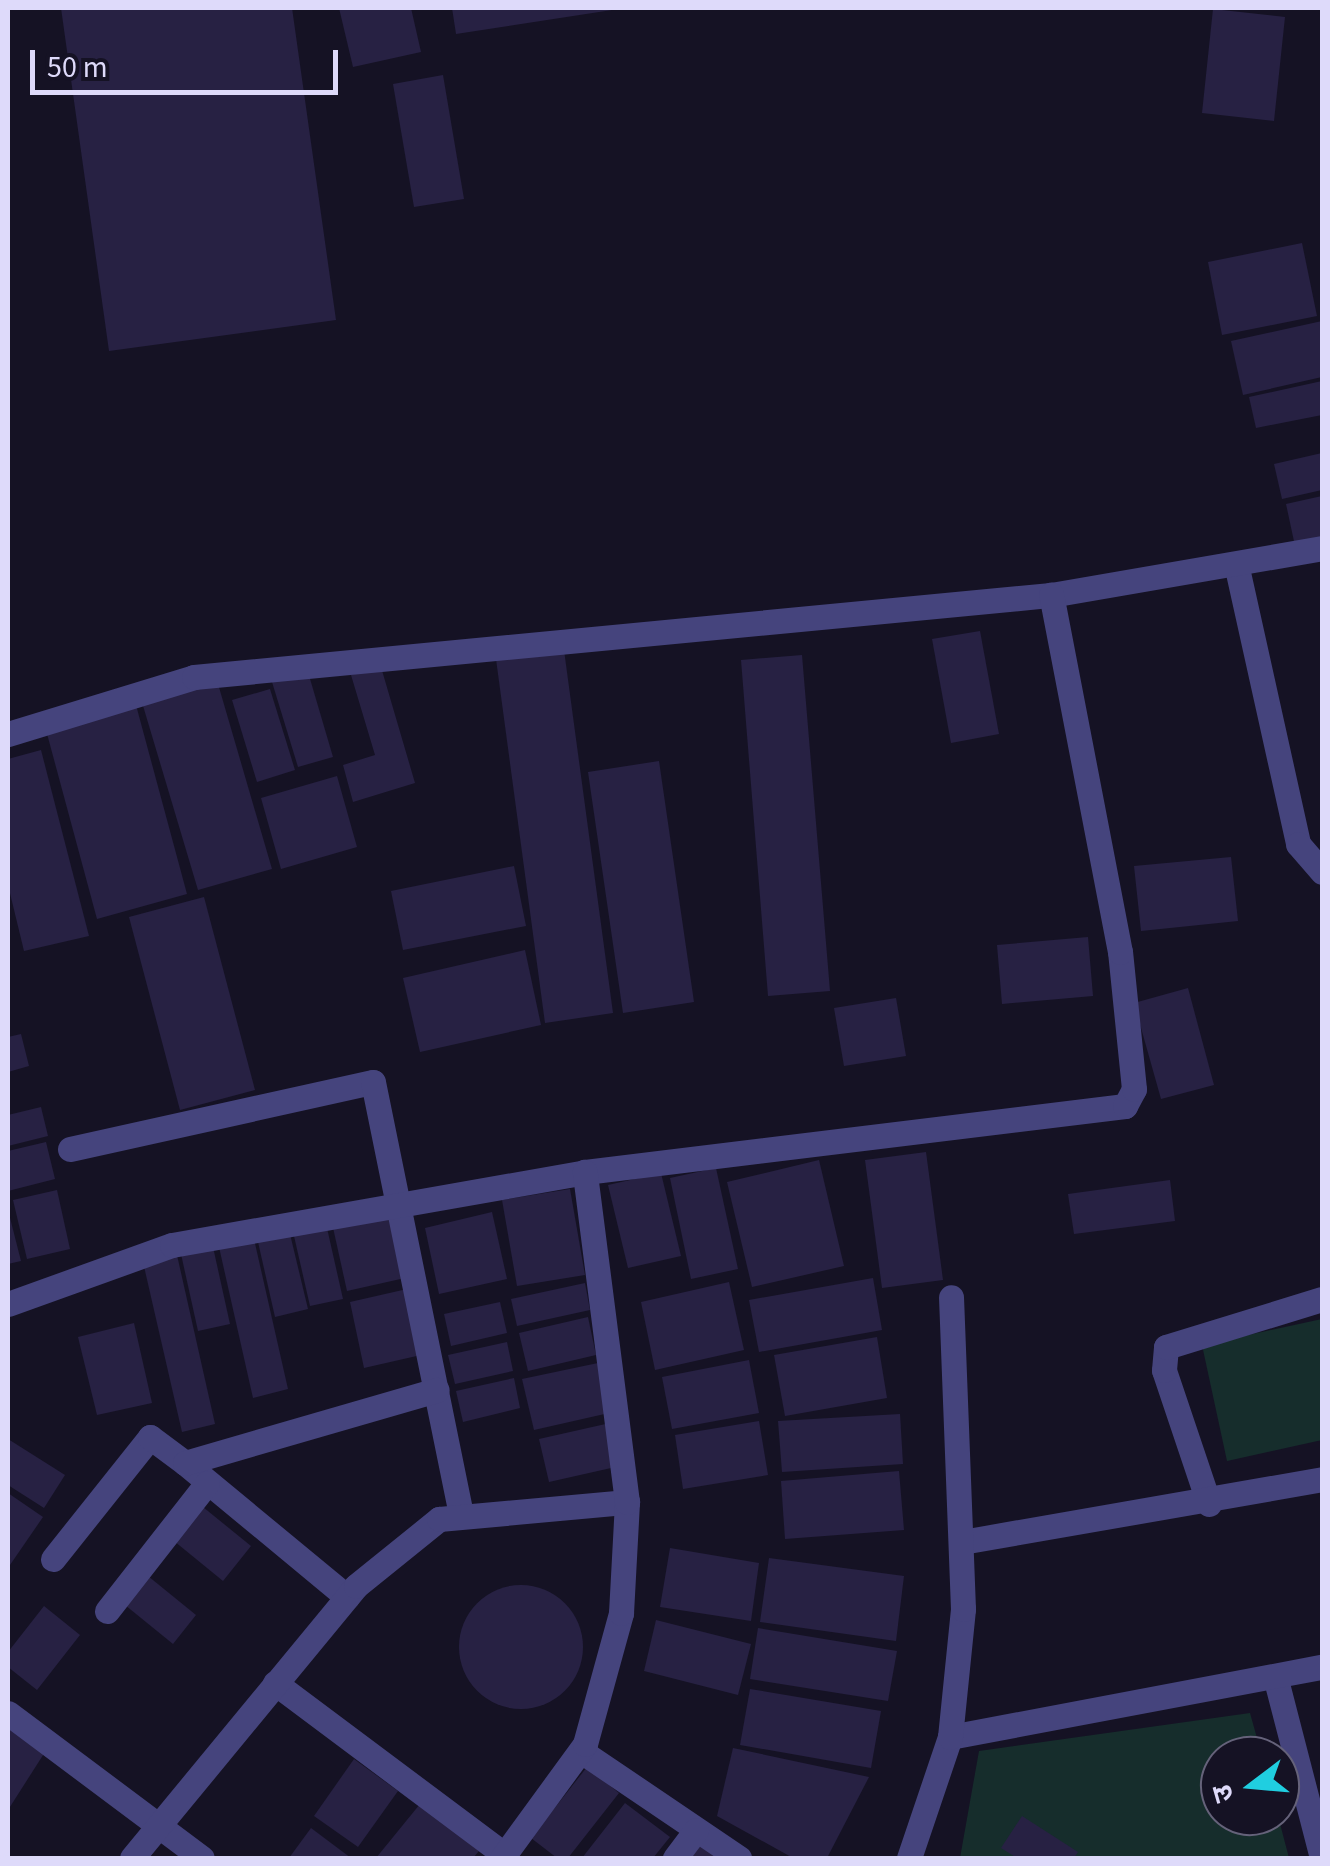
<!DOCTYPE html>
<html>
<head>
<meta charset="utf-8">
<style>
	body { margin:0 }
	#map { position:relative; width:1330px; height:1866px; overflow:hidden; background:#151224; font-family:"Source Sans 3","Noto Sans Devanagari",sans-serif }
	div>[style] { position:absolute }
	[style*='--x'] { left:calc(var(--x)*1px); top:calc(var(--y)*1px); width:calc(var(--w)*1px); rotate:calc(var(--a)*1deg) }
	.green>* { inset:0; background:#162d2c }
	.building>* { inset:0; background:#272143 }
	.round { border-radius:50% }
	.minor>* { height:25px; margin:-12.5px; padding:0 12.5px; transform-origin:12.5px; border-radius:12.5px; background:#45447d }
	span { translate:-50% -50%; white-space:nowrap; text-align:center; line-height:1.15; -webkit-text-stroke:8px #151224; paint-order:stroke }
	.frame { position:absolute; inset:0; border:10px solid #dedafa; pointer-events:none }
	.north { position:absolute; left:1200px; top:1736px; width:100px; height:100px; box-sizing:border-box; background:#151224; border:2px solid #65627a; border-radius:50%; rotate:254deg; font-size:28px; font-weight:700; line-height:40px; text-align:center; color:#dedafa }
	.north::after { content:''; display:block; margin:auto; width:35px; height:45px; background:#20cee0; clip-path:polygon(50% 0,100% 100%,50% 72%,0 100%) }
	.scale { position:absolute; left:30px; top:50px; width:308px; height:45px; box-sizing:border-box; border:5px solid #dedafa; border-top:0; padding-left:12px; font-size:30px; line-height:35px; white-space:nowrap; color:#dedafa; -webkit-text-stroke:8px #151224; paint-order:stroke }
</style>
</head>
<body>
<div id="map">
	<div class="green">
		<i style="clip-path:polygon(1322px 1319px,1322px 1440px,1227px 1461px,1202px 1345px)"></i>
		<i style="clip-path:polygon(1250px 1713px,1262px 1756px,1220px 1756px,1220px 1816px,1278px 1816px,1289px 1858px,960px 1858px,979px 1751px)"></i>
	</div>
	<div class="building">
		<i style="clip-path:polygon(61px 8px,292px 8px,336px 320px,109px 351px)"></i>
		<i style="clip-path:polygon(339px 8px,411px 8px,421px 52px,353px 67px)"></i>
		<i style="clip-path:polygon(452px 8px,612px 8px,612px 10px,456px 34px)"></i>
		<i style="clip-path:polygon(1213px 9px,1285px 17px,1274px 121px,1202px 113px)"></i>
		<i style="clip-path:polygon(443px 75px,464px 199px,414px 207px,393px 84px)"></i>
		<i style="clip-path:polygon(1302px 243px,1317px 316px,1222px 335px,1208px 262px)"></i>
		<i style="clip-path:polygon(1322px 321px,1322px 377px,1243px 395px,1231px 341px)"></i>
		<i style="clip-path:polygon(1322px 381px,1322px 415px,1256px 428px,1249px 397px)"></i>
		<i style="clip-path:polygon(1322px 453px,1322px 490px,1282px 499px,1274px 464px)"></i>
		<i style="clip-path:polygon(1322px 496px,1322px 540px,1295px 546px,1286px 504px)"></i>
		<i style="clip-path:polygon(980px 631px,999px 734px,951px 743px,932px 639px)"></i>
		<i style="clip-path:polygon(564px 650px,613px 1013px,545px 1023px,496px 659px)"></i>
		<i style="clip-path:polygon(802px 655px,830px 991px,768px 996px,741px 660px)"></i>
		<i style="clip-path:polygon(381px 667px,415px 783px,353px 802px,343px 765px,375px 755px,351px 675px)"></i>
		<i style="clip-path:polygon(308px 672px,333px 757px,298px 767px,272px 682px)"></i>
		<i style="clip-path:polygon(216px 677px,272px 869px,198px 890px,141px 699px)"></i>
		<i style="clip-path:polygon(270px 689px,295px 770px,257px 782px,232px 700px)"></i>
		<i style="clip-path:polygon(136px 705px,187px 894px,97px 919px,46px 730px)"></i>
		<i style="clip-path:polygon(41px 750px,89px 936px,24px 951px,8px 885px,8px 759px)"></i>
		<i style="clip-path:polygon(659px 761px,694px 1002px,623px 1013px,588px 772px)"></i>
		<i style="clip-path:polygon(337px 776px,357px 847px,281px 869px,261px 798px)"></i>
		<i style="clip-path:polygon(1231px 857px,1238px 921px,1141px 931px,1134px 866px)"></i>
		<i style="clip-path:polygon(514px 866px,526px 926px,403px 950px,391px 891px)"></i>
		<i style="clip-path:polygon(204px 897px,255px 1090px,180px 1110px,129px 917px)"></i>
		<i style="clip-path:polygon(1088px 937px,1093px 996px,1002px 1004px,997px 945px)"></i>
		<i style="clip-path:polygon(525px 950px,541px 1025px,420px 1052px,403px 978px)"></i>
		<i style="clip-path:polygon(1188px 988px,1214px 1085px,1161px 1099px,1134px 1003px)"></i>
		<i style="clip-path:polygon(896px 998px,906px 1056px,844px 1066px,834px 1008px)"></i>
		<i style="clip-path:polygon(21px 1034px,29px 1066px,8px 1072px,8px 1037px)"></i>
		<i style="clip-path:polygon(41px 1107px,48px 1136px,8px 1146px,8px 1115px)"></i>
		<i style="clip-path:polygon(46px 1142px,55px 1179px,8px 1191px,8px 1151px)"></i>
		<i style="clip-path:polygon(926px 1152px,943px 1280px,882px 1288px,865px 1160px)"></i>
		<i style="clip-path:polygon(819px 1160px,844px 1266px,752px 1287px,727px 1182px)"></i>
		<i style="clip-path:polygon(716px 1168px,738px 1269px,691px 1279px,670px 1178px)"></i>
		<i style="clip-path:polygon(661px 1173px,681px 1256px,628px 1268px,608px 1185px)"></i>
		<i style="clip-path:polygon(1170px 1180px,1175px 1221px,1074px 1234px,1068px 1194px)"></i>
		<i style="clip-path:polygon(570px 1189px,585px 1275px,517px 1286px,502px 1200px)"></i>
		<i style="clip-path:polygon(57px 1190px,70px 1249px,27px 1259px,13px 1200px)"></i>
		<i style="clip-path:polygon(8px 1210px,21px 1261px,8px 1264px)"></i>
		<i style="clip-path:polygon(390px 1210px,405px 1278px,347px 1291px,332px 1223px)"></i>
		<i style="clip-path:polygon(492px 1212px,507px 1279px,439px 1294px,425px 1228px)"></i>
		<i style="clip-path:polygon(327px 1228px,343px 1299px,310px 1306px,294px 1236px)"></i>
		<i style="clip-path:polygon(290px 1234px,308px 1309px,275px 1317px,258px 1242px)"></i>
		<i style="clip-path:polygon(254px 1239px,288px 1389px,253px 1398px,219px 1247px)"></i>
		<i style="clip-path:polygon(213px 1247px,230px 1324px,198px 1331px,181px 1254px)"></i>
		<i style="clip-path:polygon(177px 1255px,215px 1424px,182px 1432px,143px 1262px)"></i>
		<i style="clip-path:polygon(873px 1278px,882px 1330px,759px 1352px,749px 1300px)"></i>
		<i style="clip-path:polygon(729px 1282px,744px 1350px,655px 1370px,641px 1302px)"></i>
		<i style="clip-path:polygon(585px 1283px,590px 1310px,517px 1326px,511px 1299px)"></i>
		<i style="clip-path:polygon(407px 1289px,421px 1355px,364px 1368px,350px 1302px)"></i>
		<i style="clip-path:polygon(500px 1302px,507px 1333px,451px 1346px,444px 1314px)"></i>
		<i style="clip-path:polygon(588px 1317px,596px 1355px,528px 1371px,519px 1333px)"></i>
		<i style="clip-path:polygon(134px 1323px,152px 1403px,97px 1415px,78px 1337px)"></i>
		<i style="clip-path:polygon(877px 1337px,887px 1398px,785px 1416px,774px 1355px)"></i>
		<i style="clip-path:polygon(507px 1342px,513px 1371px,455px 1384px,448px 1355px)"></i>
		<i style="clip-path:polygon(749px 1360px,759px 1413px,672px 1429px,662px 1377px)"></i>
		<i style="clip-path:polygon(598px 1363px,609px 1413px,534px 1430px,522px 1379px)"></i>
		<i style="clip-path:polygon(514px 1378px,520px 1408px,463px 1422px,456px 1391px)"></i>
		<i style="clip-path:polygon(900px 1414px,903px 1464px,782px 1472px,778px 1421px)"></i>
		<i style="clip-path:polygon(759px 1421px,768px 1475px,683px 1489px,675px 1435px)"></i>
		<i style="clip-path:polygon(610px 1423px,620px 1466px,549px 1482px,539px 1439px)"></i>
		<i style="clip-path:polygon(8px 1439px,65px 1475px,44px 1508px,8px 1485px)"></i>
		<i style="clip-path:polygon(899px 1471px,904px 1530px,785px 1539px,781px 1481px)"></i>
		<i style="clip-path:polygon(8px 1493px,43px 1517px,10px 1565px,8px 1563px)"></i>
		<i style="clip-path:polygon(203px 1507px,251px 1546px,223px 1581px,174px 1541px)"></i>
		<i style="clip-path:polygon(670px 1548px,759px 1563px,751px 1621px,660px 1607px)"></i>
		<i style="clip-path:polygon(769px 1558px,904px 1576px,896px 1641px,760px 1622px)"></i>
		<i style="clip-path:polygon(148px 1576px,196px 1615px,173px 1644px,125px 1605px)"></i>
		<i class="round" style="left:459px;top:1585px;width:124px;height:124px"></i>
		<i style="clip-path:polygon(44px 1606px,80px 1635px,37px 1690px,8px 1667px,8px 1652px)"></i>
		<i style="clip-path:polygon(656px 1620px,751px 1644px,738px 1695px,644px 1671px)"></i>
		<i style="clip-path:polygon(758px 1628px,897px 1651px,888px 1701px,750px 1679px)"></i>
		<i style="clip-path:polygon(750px 1689px,881px 1711px,871px 1768px,740px 1745px)"></i>
		<i style="clip-path:polygon(8px 1727px,45px 1752px,8px 1810px)"></i>
		<i style="clip-path:polygon(733px 1748px,869px 1777px,827px 1858px,793px 1858px,717px 1816px)"></i>
		<i style="clip-path:polygon(354px 1759px,398px 1791px,358px 1847px,314px 1816px)"></i>
		<i style="clip-path:polygon(587px 1767px,619px 1793px,568px 1858px,557px 1858px,531px 1838px)"></i>
		<i style="clip-path:polygon(625px 1803px,670px 1837px,653px 1858px,582px 1858px)"></i>
		<i style="clip-path:polygon(420px 1804px,479px 1851px,473px 1858px,376px 1858px)"></i>
		<i style="clip-path:polygon(1022px 1816px,1078px 1852px,1074px 1858px,1017px 1858px,1001px 1848px)"></i>
		<i style="clip-path:polygon(311px 1828px,351px 1858px,289px 1858px)"></i>
		<i style="clip-path:polygon(701px 1842px,726px 1858px,691px 1858px)"></i>
	</div>
	<div class="minor">
		<i style="--x:1237;--y:568;--w:283;--a:77.5"></i>
		<i style="--x:1298;--y:844;--w:37;--a:49"></i>
		<i style="--x:8;--y:734;--w:195;--a:-17"></i>
		<i style="--x:194;--y:677;--w:861;--a:-5.47"></i>
		<i style="--x:1051;--y:595;--w:275;--a:-9.8"></i>
		<i style="--x:70;--y:1149;--w:310;--a:-12.5"></i>
		<i style="--x:373;--y:1082;--w:443;--a:78.5"></i>
		<i style="--x:8;--y:1304;--w:174;--a:-19.8"></i>
		<i style="--x:172;--y:1245;--w:419;--a:-10"></i>
		<i style="--x:585;--y:1172;--w:544;--a:-6.97"></i>
		<i style="--x:1125;--y:1106;--w:19;--a:-62"></i>
		<i style="--x:1134;--y:1089;--w:138;--a:-95.8"></i>
		<i style="--x:1120;--y:952;--w:364;--a:-100.9"></i>
		<i style="--x:1209;--y:1504;--w:141;--a:-108.6"></i>
		<i style="--x:1164;--y:1370;--w:23;--a:-85"></i>
		<i style="--x:1166;--y:1347;--w:163;--a:-17.1"></i>
		<i style="--x:962;--y:1542;--w:365;--a:-9.9"></i>
		<i style="--x:53;--y:1559;--w:156;--a:-51.5"></i>
		<i style="--x:150;--y:1437;--w:44;--a:36.6"></i>
		<i style="--x:347;--y:1597;--w:210;--a:-140.4"></i>
		<i style="--x:185;--y:1463;--w:262;--a:-16.2"></i>
		<i style="--x:107;--y:1611;--w:162;--a:-52"></i>
		<i style="--x:1275;--y:1676;--w:188;--a:75.5"></i>
		<i style="--x:275;--y:1683;--w:287;--a:36.8"></i>
		<i style="--x:8;--y:1713;--w:242;--a:36.8"></i>
		<i style="--x:950;--y:1737;--w:379;--a:-10.7"></i>
		<i style="--x:581;--y:1751;--w:191;--a:34.1"></i>
		<i style="--x:132;--y:1858;--w:352;--a:-50.5"></i>
		<i style="--x:356;--y:1586;--w:107;--a:-38.9"></i>
		<i style="--x:439;--y:1519;--w:189;--a:-5.2"></i>
		<i style="--x:502;--y:1858;--w:141;--a:-53.9"></i>
		<i style="--x:585;--y:1744;--w:136;--a:-74.6"></i>
		<i style="--x:621;--y:1613;--w:111;--a:-86.9"></i>
		<i style="--x:627;--y:1502;--w:333;--a:-97.3"></i>
		<i style="--x:675;--y:1858;--w:35;--a:-53"></i>
		<i style="--x:909;--y:1858;--w:128;--a:-71.3"></i>
		<i style="--x:950;--y:1737;--w:129;--a:-84.2"></i>
		<i style="--x:963;--y:1609;--w:312;--a:-92.2"></i>
	</div>
	<div class="frame"></div>
	<div class="north">उ</div>
	<div class="scale">50 m</div>
</div>
</body>
</html>
